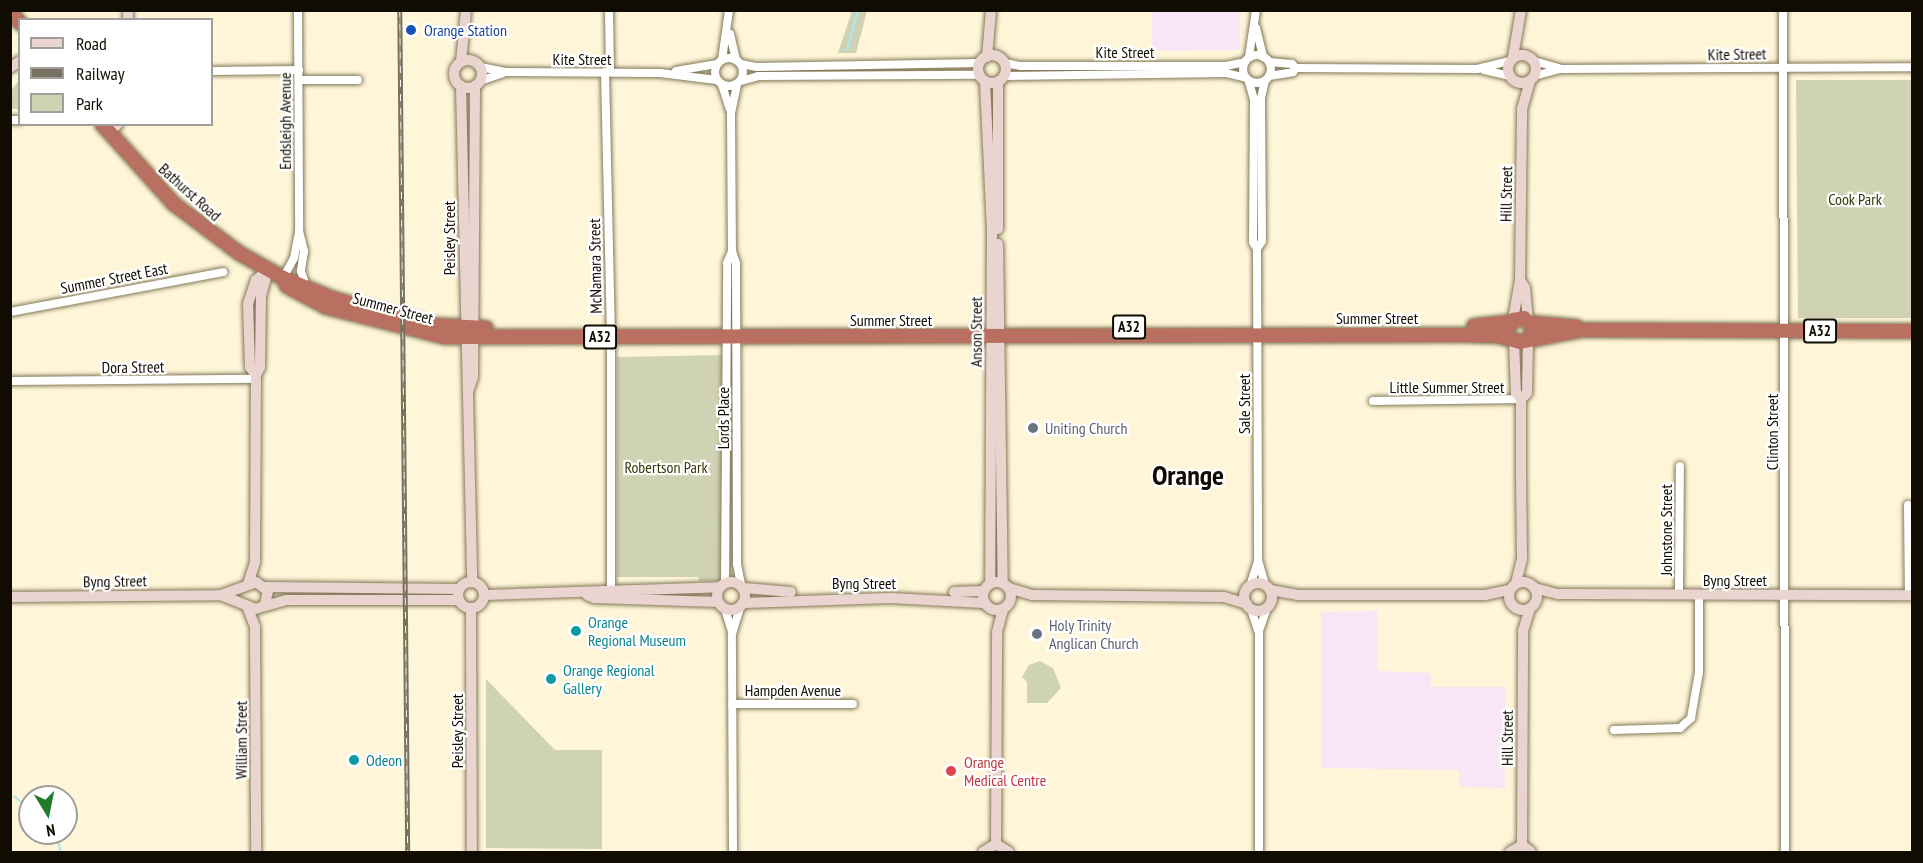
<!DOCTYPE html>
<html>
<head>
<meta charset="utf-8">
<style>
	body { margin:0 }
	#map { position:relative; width:1923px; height:863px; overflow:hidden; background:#fff6d9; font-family:"PT Sans Narrow",sans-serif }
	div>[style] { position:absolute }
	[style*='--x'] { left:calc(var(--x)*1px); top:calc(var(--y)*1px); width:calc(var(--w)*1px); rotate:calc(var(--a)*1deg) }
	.education>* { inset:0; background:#f8e5f6 }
	.green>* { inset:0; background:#d0d2b4 }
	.stream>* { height:2px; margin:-1px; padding:0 1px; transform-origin:1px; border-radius:1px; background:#ace7f3 }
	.roads { filter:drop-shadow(0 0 2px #837959) drop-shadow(0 0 2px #837959) }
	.street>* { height:8px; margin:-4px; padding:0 4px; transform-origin:4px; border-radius:4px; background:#fff }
	.street>.ring { margin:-4px; padding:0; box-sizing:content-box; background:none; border:8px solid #fff; border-radius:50% }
	.secondary>* { height:10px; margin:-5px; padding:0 5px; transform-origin:5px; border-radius:5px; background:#ead4d0 }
	.secondary>.ring { margin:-5px; padding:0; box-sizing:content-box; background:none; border:10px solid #ead4d0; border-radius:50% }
	.highway>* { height:14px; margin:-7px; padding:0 7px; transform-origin:7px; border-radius:7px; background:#b97061 }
	.rail>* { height:4.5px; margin-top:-2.25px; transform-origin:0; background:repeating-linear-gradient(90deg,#fff 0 7px,#77715f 0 14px); box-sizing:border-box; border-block:2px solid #77715f }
	.dots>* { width:16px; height:16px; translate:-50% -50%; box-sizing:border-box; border:3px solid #fff; border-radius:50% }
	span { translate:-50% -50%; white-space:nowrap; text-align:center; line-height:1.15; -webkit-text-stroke:4.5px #fff; paint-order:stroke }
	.shield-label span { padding:2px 4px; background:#fff; border:2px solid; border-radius:4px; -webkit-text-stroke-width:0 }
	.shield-label { font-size:15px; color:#100c02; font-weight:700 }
	.transit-label { font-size:16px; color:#164399 }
	.left { translate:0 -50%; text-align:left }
	.street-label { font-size:16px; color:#100c02 }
	.park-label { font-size:16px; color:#353600 }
	.worship-label { font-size:16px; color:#5b616d }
	.culture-label { font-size:16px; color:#0d838f }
	.health-label { font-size:16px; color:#be3a42 }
	.town-label { font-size:28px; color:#100c02; font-weight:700 }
	.frame { position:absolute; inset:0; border:12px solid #100c02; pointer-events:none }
	.legend { position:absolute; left:18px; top:18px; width:195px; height:108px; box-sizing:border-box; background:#fff; border:2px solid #9f9e9a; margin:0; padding:8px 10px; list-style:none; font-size:18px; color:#100c02 }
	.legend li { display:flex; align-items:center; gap:12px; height:30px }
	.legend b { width:30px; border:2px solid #9f9e9a }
	.north { position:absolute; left:18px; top:785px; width:60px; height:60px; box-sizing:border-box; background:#fff; border:2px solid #9f9e9a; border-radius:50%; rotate:170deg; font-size:16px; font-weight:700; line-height:24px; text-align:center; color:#100c02 }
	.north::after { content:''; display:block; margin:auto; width:21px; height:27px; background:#217c2c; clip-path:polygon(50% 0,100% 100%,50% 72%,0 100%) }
</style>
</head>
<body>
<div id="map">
	<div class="education">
		<i style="clip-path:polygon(1152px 11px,1240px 11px,1240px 50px,1152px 51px)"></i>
		<i style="clip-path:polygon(1377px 611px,1378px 671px,1431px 673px,1431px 687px,1505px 687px,1505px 788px,1459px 787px,1459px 770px,1322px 768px,1321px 612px)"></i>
	</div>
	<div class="green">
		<i style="clip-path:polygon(852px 11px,867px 11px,856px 53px,838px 53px)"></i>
		<i style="clip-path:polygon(19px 80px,19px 109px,11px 109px,11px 91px)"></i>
		<i style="clip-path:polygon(1796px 80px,1912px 80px,1912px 318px,1798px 318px)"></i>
		<i style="clip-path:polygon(725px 355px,724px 575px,719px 581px,699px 581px,698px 577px,617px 577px,617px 357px)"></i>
		<i style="clip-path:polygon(1040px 661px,1053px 668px,1061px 688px,1047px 703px,1027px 703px,1027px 682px,1022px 677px,1029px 665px)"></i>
		<i style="clip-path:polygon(486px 679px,555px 750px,602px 750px,602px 849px,486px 848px)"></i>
	</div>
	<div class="stream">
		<i style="--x:847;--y:50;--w:41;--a:-74.6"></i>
		<i style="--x:14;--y:796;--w:21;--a:39"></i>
		<i style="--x:55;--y:833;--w:20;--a:72"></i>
	</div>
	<div class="roads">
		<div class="street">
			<i style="--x:298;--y:10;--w:221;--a:89.7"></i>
			<i style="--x:299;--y:231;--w:21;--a:76"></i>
			<i style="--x:304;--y:251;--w:20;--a:99"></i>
			<i style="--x:301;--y:271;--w:16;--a:72"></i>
			<i style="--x:609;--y:10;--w:62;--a:89.1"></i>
			<i style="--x:1783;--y:10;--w:842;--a:89.86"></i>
			<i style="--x:1256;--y:28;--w:30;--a:76"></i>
			<i style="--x:730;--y:34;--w:27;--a:77"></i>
			<i class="ring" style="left:1243px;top:55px;width:20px;height:20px"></i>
			<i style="--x:1249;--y:57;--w:48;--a:-81.5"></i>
			<i class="ring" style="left:715px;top:58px;width:20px;height:20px"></i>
			<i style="--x:722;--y:60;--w:50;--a:-82"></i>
			<i style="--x:1534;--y:61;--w:25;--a:16"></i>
			<i style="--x:1269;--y:62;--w:23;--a:5"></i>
			<i style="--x:1292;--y:64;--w:6;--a:45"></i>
			<i style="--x:1296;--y:68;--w:181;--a:0.3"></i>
			<i style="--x:1477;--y:69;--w:33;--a:-14"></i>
			<i style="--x:1005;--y:63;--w:16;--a:11"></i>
			<i style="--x:1021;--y:66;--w:205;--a:0"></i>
			<i style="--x:1226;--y:66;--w:19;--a:-12"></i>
			<i style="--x:741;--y:64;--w:16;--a:11"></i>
			<i style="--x:757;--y:67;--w:223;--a:-1"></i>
			<i style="--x:480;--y:67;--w:25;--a:11"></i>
			<i style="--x:505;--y:72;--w:155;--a:0.4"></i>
			<i style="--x:660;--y:73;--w:57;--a:7"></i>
			<i style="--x:1484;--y:70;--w:26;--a:13"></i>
			<i style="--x:212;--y:71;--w:87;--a:-0.7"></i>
			<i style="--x:676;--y:71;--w:42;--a:-9.7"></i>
			<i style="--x:605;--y:72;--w:265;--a:88.7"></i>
			<i style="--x:611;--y:337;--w:253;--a:90"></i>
			<i style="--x:611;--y:590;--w:5;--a:143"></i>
			<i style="--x:1005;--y:76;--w:221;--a:-0.8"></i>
			<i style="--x:1226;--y:73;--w:18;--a:13"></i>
			<i style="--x:1269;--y:76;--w:24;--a:-9"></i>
			<i style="--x:1293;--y:72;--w:5;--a:-53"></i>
			<i style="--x:1534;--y:76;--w:28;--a:-15"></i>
			<i style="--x:1561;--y:69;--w:351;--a:-0.3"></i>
			<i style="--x:299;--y:80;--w:59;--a:0"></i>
			<i style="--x:480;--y:81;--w:24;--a:-19"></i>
			<i style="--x:741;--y:81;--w:18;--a:-16"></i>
			<i style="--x:758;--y:76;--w:221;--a:-0.3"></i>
			<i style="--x:1249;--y:82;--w:18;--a:74"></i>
			<i style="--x:1254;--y:99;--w:143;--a:90.4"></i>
			<i style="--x:1253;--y:242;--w:8;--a:60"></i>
			<i style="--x:1257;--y:249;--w:311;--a:89.8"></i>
			<i style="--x:1258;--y:560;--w:26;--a:74"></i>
			<i style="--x:722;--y:85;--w:25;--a:72"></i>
			<i style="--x:737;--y:85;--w:30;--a:102"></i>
			<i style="--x:731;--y:114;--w:137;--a:89.6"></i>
			<i style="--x:732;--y:251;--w:13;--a:72"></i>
			<i style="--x:736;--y:263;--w:301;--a:89.8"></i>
			<i style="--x:737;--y:564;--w:21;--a:79"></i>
			<i style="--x:10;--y:120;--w:10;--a:0"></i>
			<i style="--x:1257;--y:249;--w:9;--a:-58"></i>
			<i style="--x:1262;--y:241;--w:143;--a:-90.4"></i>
			<i style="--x:1261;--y:98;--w:17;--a:-77"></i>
			<i style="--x:283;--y:278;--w:23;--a:-61"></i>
			<i style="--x:294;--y:258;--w:26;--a:-79"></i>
			<i style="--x:10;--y:312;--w:217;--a:-10.6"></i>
			<i style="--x:10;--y:381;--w:246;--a:-0.5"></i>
			<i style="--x:1373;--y:401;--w:148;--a:-0.8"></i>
			<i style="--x:1908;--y:505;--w:90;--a:89.4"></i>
			<i style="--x:725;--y:583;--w:320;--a:-89.6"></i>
			<i style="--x:727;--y:263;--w:13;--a:-67"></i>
			<i style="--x:1250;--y:586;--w:26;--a:-72"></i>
			<i style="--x:1679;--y:595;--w:129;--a:-89.6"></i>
			<i style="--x:725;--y:609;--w:24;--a:73"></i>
			<i style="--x:1251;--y:609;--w:25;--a:72"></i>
			<i style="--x:1259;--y:633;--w:219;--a:90"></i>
			<i style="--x:1259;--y:631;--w:24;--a:-71"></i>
			<i style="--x:732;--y:704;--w:121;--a:0"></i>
			<i style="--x:1614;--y:730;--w:66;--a:-1.7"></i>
			<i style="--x:1680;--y:728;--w:15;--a:-42"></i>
			<i style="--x:1691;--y:718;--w:47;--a:-80.1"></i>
			<i style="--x:1699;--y:672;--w:77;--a:-90"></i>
			<i style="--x:733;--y:852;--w:218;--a:-90.3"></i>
			<i style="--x:732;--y:634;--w:27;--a:-73"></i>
		</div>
		<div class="secondary">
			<i style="--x:128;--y:10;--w:10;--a:90"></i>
			<i class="ring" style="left:1508px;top:55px;width:18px;height:18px"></i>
			<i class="ring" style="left:978px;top:55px;width:18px;height:18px"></i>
			<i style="--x:987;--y:57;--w:47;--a:-85.1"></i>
			<i style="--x:1513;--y:57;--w:48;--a:-80.3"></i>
			<i class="ring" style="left:454px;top:60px;width:18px;height:18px"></i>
			<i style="--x:461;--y:62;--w:52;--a:-84.5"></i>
			<i style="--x:10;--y:68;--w:12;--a:-35"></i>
			<i style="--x:985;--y:82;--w:150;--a:87.3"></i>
			<i style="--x:992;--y:232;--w:351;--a:90.3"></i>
			<i style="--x:998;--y:82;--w:147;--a:90"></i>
			<i style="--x:461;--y:86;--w:495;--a:88.7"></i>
			<i style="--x:109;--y:133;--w:13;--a:-45"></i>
			<i style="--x:998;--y:244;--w:339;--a:89.2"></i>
			<i style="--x:1520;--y:280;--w:9;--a:58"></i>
			<i style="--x:1525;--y:288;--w:32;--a:85"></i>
			<i style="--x:1513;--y:320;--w:41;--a:-80.1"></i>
			<i style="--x:1520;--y:280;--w:171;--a:-89.3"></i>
			<i style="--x:1522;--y:109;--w:29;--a:-74"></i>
			<i style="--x:1514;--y:341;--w:52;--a:87.8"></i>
			<i style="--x:1516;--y:393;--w:8;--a:50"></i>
			<i style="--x:1521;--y:399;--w:75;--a:90"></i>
			<i style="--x:1521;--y:474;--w:85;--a:89.3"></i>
			<i style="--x:1522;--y:559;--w:25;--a:104"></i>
			<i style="--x:256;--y:375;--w:10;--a:-127"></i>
			<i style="--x:250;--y:367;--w:63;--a:-91.8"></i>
			<i style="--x:248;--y:304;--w:25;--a:-72"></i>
			<i style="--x:256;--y:280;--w:16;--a:-40"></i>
			<i style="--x:469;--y:389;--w:13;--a:-72"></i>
			<i style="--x:473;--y:377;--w:291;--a:-89.6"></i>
			<i style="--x:1521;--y:399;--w:8;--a:-45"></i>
			<i style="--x:1527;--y:393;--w:53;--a:-88.9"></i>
			<i class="ring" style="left:717px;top:582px;width:18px;height:18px"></i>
			<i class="ring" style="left:458px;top:582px;width:16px;height:16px"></i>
			<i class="ring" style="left:1509px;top:582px;width:18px;height:18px"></i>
			<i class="ring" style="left:983px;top:582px;width:18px;height:18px"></i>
			<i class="ring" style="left:1244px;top:583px;width:18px;height:18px"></i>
			<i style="--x:248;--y:584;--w:23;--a:-72"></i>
			<i style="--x:255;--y:562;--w:187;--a:-89.7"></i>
			<i style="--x:256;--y:375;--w:9;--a:-63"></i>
			<i style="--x:260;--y:367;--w:71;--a:-89.2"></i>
			<i style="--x:261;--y:296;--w:27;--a:-75"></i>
			<i style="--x:266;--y:587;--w:193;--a:0.6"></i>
			<i style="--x:744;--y:588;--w:47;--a:4.9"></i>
			<i style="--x:1009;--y:588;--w:24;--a:17"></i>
			<i style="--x:1032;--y:595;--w:192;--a:0.6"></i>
			<i style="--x:1224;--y:597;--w:24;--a:17"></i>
			<i style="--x:1535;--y:588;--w:24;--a:15"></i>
			<i style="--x:1558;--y:594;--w:354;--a:0.2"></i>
			<i style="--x:1270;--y:590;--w:27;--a:10"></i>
			<i style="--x:1297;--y:595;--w:188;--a:0"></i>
			<i style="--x:1485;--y:595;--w:25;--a:-12"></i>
			<i style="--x:954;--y:592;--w:30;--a:-2"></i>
			<i style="--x:221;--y:595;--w:37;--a:22"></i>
			<i style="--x:255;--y:609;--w:33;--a:-16"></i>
			<i style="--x:287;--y:600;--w:172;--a:0"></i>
			<i style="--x:485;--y:595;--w:235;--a:-1.9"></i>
			<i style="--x:587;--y:595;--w:9;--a:21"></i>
			<i style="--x:595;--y:598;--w:123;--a:1.9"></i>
			<i style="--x:10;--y:597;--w:211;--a:-0.5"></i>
			<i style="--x:221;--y:595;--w:37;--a:-20"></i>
			<i style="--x:256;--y:582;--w:15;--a:37"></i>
			<i style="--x:268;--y:591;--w:13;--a:103"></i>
			<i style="--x:744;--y:603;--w:146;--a:-2"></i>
			<i style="--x:890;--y:598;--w:94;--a:3"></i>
			<i style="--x:247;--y:606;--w:22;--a:69"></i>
			<i style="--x:255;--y:627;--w:225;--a:89.7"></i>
			<i style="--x:471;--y:608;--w:244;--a:89.8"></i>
			<i style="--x:996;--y:844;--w:212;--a:-89.7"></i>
			<i style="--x:997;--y:632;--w:24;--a:-75"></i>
			<i style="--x:1522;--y:845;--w:214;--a:-89.7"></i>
			<i style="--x:1523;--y:631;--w:24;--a:-73"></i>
			<i style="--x:983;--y:852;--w:15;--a:-32"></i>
			<i style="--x:996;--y:844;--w:15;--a:32"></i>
			<i style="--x:1510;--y:852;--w:14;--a:-30"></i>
			<i style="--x:1522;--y:845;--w:11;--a:38"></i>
		</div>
		<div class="highway">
			<i style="--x:10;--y:11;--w:16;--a:50"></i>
			<i style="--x:102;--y:124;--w:108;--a:48"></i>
			<i style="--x:174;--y:204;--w:81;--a:37"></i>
			<i style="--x:239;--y:253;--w:51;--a:29.6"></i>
			<i style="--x:283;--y:278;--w:55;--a:22.4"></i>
			<i style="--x:334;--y:299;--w:98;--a:15.3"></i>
			<i style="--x:429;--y:325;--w:57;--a:3"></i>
			<i style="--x:283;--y:278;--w:9;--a:63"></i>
			<i style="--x:287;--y:286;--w:44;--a:28.3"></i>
			<i style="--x:326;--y:307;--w:123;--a:14.1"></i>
			<i style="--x:445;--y:337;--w:1022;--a:-0.11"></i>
			<i style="--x:1467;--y:335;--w:31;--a:2"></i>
			<i style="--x:1498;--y:336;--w:23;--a:15"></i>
			<i style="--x:1520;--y:342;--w:63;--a:-11"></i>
			<i style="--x:1582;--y:330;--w:330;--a:0.2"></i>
			<i style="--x:1531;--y:323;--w:46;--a:5"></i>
			<i style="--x:1474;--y:326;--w:36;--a:-6"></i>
			<i style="--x:1508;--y:329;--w:10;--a:-61"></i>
			<i style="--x:1513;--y:320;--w:11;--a:-10"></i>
			<i style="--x:1524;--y:318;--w:13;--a:45"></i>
			<i style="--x:1533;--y:327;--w:11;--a:105"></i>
		</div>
	</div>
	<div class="rail">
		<i style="--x:400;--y:10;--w:842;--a:89.46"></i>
	</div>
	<div class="dots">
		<i style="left:411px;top:30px;background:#1a4fb4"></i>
		<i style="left:1033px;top:428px;background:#6b7280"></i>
		<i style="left:576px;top:631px;background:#0f9aa8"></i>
		<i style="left:1037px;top:634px;background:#6b7280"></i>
		<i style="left:551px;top:679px;background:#0f9aa8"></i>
		<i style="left:354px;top:760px;background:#0f9aa8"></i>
		<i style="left:951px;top:771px;background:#e0444e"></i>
	</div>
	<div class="shield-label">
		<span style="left:1129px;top:327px">A32</span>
		<span style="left:1820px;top:331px">A32</span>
		<span style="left:600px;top:337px">A32</span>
	</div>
	<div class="transit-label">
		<span class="left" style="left:424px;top:30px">Orange Station</span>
	</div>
	<div class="street-label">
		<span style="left:1125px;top:52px">Kite Street</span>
		<span style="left:1737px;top:54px;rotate:-1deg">Kite Street</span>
		<span style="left:582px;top:59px">Kite Street</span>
		<span style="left:285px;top:121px;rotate:-90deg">Endsleigh Avenue</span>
		<span style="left:190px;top:192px;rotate:42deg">Bathurst Road</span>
		<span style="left:1506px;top:194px;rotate:-89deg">Hill Street</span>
		<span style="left:449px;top:238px;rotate:-90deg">Peisley Street</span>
		<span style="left:595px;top:266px;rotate:-91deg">McNamara Street</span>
		<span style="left:114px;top:278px;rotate:-11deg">Summer Street East</span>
		<span style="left:393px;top:308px;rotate:15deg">Summer Street</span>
		<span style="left:1377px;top:318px">Summer Street</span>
		<span style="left:891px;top:320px">Summer Street</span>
		<span style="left:976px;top:332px;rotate:-90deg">Anson Street</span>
		<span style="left:133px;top:367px;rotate:-1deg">Dora Street</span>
		<span style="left:1447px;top:387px">Little Summer Street</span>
		<span style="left:1244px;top:404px;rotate:-90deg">Sale Street</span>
		<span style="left:723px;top:418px;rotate:-90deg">Lords Place</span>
		<span style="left:1772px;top:432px;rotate:-90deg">Clinton Street</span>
		<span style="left:1666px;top:530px;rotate:-90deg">Johnstone Street</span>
		<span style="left:1735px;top:580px">Byng Street</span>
		<span style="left:115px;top:581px;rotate:-1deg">Byng Street</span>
		<span style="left:864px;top:583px">Byng Street</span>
		<span style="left:793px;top:690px">Hampden Avenue</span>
		<span style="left:457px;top:731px;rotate:-90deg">Peisley Street</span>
		<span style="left:1507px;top:738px;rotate:-90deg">Hill Street</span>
		<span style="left:241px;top:740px;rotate:-90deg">William Street</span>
	</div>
	<div class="park-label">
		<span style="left:1855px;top:199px">Cook Park</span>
		<span style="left:666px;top:467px">Robertson Park</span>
	</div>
	<div class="worship-label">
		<span class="left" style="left:1045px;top:428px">Uniting Church</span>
		<span class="left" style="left:1049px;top:634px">Holy Trinity<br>Anglican Church</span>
	</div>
	<div class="culture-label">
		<span class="left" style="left:588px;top:631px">Orange<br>Regional Museum</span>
		<span class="left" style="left:563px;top:679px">Orange Regional<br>Gallery</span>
		<span class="left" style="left:366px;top:760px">Odeon</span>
	</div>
	<div class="health-label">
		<span class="left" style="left:964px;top:771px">Orange<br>Medical Centre</span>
	</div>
	<div class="town-label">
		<span style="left:1188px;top:475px">Orange</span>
	</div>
	<div class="frame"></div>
	<ul class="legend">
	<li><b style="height:8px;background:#ead4d0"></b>Road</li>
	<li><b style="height:8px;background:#77715f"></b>Railway</li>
	<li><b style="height:16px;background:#d0d2b4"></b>Park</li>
	</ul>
	<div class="north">N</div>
</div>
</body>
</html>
